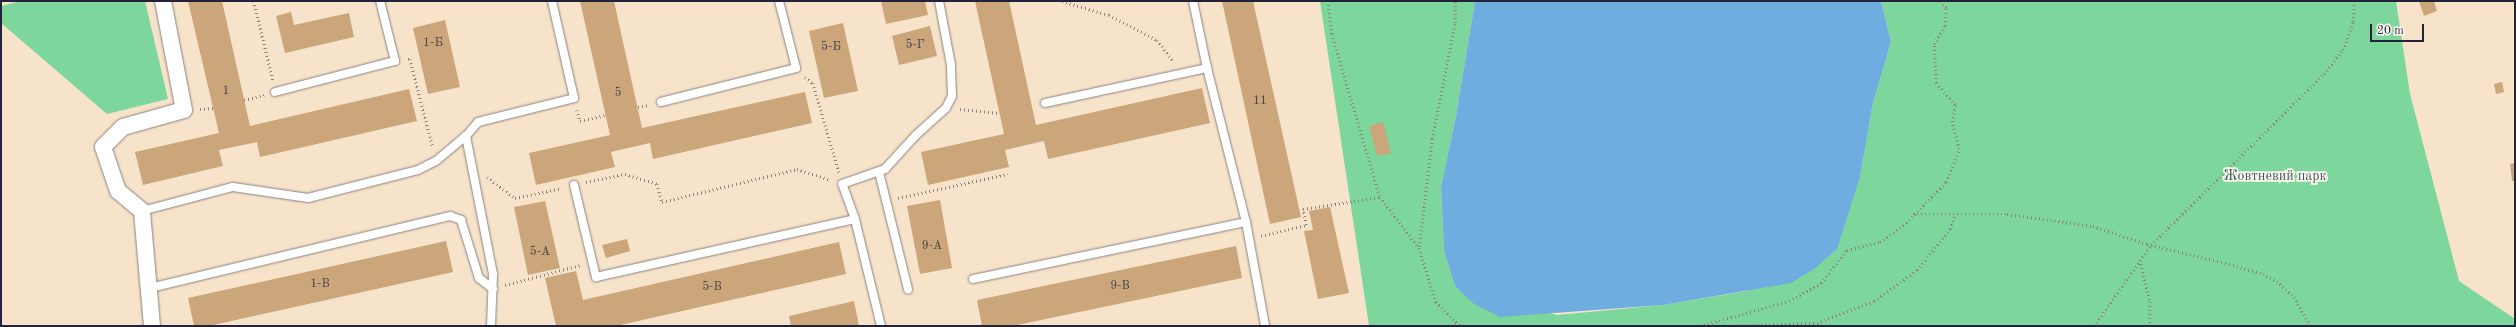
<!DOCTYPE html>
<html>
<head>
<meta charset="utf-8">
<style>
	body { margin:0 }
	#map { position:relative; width:2516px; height:327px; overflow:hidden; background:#f6e3ca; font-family:"Old Standard TT",serif }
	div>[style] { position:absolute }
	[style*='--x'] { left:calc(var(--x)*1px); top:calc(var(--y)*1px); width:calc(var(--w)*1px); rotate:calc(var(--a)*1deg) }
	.green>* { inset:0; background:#7dd69b }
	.water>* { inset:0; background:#6fade1 }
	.building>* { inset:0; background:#cba67b }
	.path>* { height:2.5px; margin-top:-1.25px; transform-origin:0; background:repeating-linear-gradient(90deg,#8c8282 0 1px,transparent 0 4px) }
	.roads { filter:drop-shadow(0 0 1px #8c8282) drop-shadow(0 0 1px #8c8282) }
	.service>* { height:8px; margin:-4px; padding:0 4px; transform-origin:4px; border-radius:4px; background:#fff }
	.minor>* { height:16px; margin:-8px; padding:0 8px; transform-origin:8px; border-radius:8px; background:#fff }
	span { translate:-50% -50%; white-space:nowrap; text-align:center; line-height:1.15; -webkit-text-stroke:3.5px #fbf7ec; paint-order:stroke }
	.number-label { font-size:12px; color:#4c434b }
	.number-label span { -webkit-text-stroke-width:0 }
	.park-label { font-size:14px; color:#3d5858 }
	.frame { position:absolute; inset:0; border:2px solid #22223b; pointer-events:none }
	.scale { position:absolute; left:2370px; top:24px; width:54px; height:18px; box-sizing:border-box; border:2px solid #22223b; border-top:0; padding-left:5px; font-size:12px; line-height:14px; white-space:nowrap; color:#22223b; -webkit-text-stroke:3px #fbf7ec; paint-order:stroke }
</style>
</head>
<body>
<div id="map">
	<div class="green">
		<i style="clip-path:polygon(21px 1px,145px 1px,168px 99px,107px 114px,1px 23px,1px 6px)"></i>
		<i style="clip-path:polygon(1320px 1px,1475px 1px,1456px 116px,1441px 187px,1444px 251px,1455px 286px,1557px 315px,1663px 305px,1747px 291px,1860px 177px,1873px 103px,1891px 42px,1881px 1px,2396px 1px,2410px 94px,2459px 281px,2515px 319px,2515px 326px,1369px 326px)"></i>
	</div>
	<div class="water">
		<i style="clip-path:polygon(1475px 1px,1881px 1px,1891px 42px,1873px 103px,1860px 177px,1837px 249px,1814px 269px,1791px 283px,1663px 305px,1500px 317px,1474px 304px,1455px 286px,1444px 251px,1441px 187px,1456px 116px)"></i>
	</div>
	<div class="building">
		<i style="clip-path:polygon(188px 1px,222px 1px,250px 126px,409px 89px,417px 121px,260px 157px,257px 142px,219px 150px,223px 166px,143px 185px,135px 152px,219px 133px)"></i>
		<i style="clip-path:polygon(580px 1px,614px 1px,642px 128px,805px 92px,812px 123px,653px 159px,650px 143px,611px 152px,615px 167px,536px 185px,529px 153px,610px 135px)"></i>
		<i style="clip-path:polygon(881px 1px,925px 1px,928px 15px,886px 24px)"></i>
		<i style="clip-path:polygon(975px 1px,1009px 1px,1036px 125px,1202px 88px,1210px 123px,1048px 159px,1044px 141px,1005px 150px,1009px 167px,928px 185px,921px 152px,1004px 134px)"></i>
		<i style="clip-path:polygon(1222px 1px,1253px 1px,1301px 217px,1270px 224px)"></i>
		<i style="clip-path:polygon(2419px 1px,2434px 1px,2437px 11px,2424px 16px)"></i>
		<i style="clip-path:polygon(291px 12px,294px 25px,349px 13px,354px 37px,285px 53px,276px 16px)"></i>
		<i style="clip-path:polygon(445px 20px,460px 87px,428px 94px,413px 28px)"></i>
		<i style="clip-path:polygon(843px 23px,858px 91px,824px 98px,809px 31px)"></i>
		<i style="clip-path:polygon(930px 26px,937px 56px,899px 65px,892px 36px)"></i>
		<i style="clip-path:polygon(2502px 82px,2504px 92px,2496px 94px,2494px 84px)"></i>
		<i style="clip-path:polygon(1383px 122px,1391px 153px,1377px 156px,1369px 126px)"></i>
		<i style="clip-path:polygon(2515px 163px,2515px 181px,2512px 181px,2510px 164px)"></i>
		<i style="clip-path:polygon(940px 200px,952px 268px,920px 274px,907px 206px)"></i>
		<i style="clip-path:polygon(545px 201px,560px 268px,528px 275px,514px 207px)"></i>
		<i style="clip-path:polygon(1330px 207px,1349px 293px,1318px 299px,1304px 231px,1313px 230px,1309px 211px)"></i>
		<i style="clip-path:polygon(627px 239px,630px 251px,606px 258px,602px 245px)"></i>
		<i style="clip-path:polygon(446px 241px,453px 272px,209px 326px,194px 326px,188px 298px)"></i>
		<i style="clip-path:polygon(839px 242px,846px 274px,616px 326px,556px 326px,545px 278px,576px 271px,583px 300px)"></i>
		<i style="clip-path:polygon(1236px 246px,1242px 278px,1013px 326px,982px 326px,977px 300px)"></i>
		<i style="clip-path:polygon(854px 301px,859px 326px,791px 326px,789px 316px)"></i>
	</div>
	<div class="path">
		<i style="--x:254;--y:1;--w:81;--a:76.5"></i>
		<i style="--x:1062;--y:1;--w:49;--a:16.6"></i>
		<i style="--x:1109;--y:15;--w:54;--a:27.5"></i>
		<i style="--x:1157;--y:40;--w:28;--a:52"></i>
		<i style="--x:1328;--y:1;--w:33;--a:83"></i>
		<i style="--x:1332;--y:34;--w:170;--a:73.6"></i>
		<i style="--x:1380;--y:197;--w:64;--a:52.6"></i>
		<i style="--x:1419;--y:248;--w:57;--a:72.5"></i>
		<i style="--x:1436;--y:302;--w:34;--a:45"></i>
		<i style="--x:408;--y:59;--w:2;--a:0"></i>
		<i style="--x:410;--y:59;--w:91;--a:75.4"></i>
		<i style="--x:805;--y:77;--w:10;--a:37"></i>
		<i style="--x:813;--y:83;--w:93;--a:73.7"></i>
		<i style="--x:244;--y:100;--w:21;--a:-14"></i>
		<i style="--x:638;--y:107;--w:11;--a:-10"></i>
		<i style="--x:200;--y:109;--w:13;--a:-4"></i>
		<i style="--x:960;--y:109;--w:40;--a:5.7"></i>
		<i style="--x:577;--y:110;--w:11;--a:75"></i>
		<i style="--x:580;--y:121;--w:26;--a:-13"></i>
		<i style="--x:487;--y:177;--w:35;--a:37"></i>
		<i style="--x:515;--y:198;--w:48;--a:-12"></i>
		<i style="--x:586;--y:182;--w:40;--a:-12"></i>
		<i style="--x:625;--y:174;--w:34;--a:17"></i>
		<i style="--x:657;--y:184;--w:19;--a:74"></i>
		<i style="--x:662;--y:202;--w:139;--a:-13.7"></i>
		<i style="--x:797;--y:169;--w:35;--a:18"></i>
		<i style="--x:898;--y:198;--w:112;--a:-12.4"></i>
		<i style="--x:1913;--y:214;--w:94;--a:0"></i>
		<i style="--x:2007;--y:214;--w:87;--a:7.9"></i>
		<i style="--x:2093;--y:226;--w:57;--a:18.4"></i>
		<i style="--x:2147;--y:244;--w:84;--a:13.7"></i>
		<i style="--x:2229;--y:264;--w:35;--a:16"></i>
		<i style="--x:2263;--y:274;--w:16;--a:27"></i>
		<i style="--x:2277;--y:281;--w:23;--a:43"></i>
		<i style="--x:2294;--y:297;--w:34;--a:60"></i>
		<i style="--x:1261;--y:236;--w:46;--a:-13.7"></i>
		<i style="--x:1306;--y:225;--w:16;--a:-101"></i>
		<i style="--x:1303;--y:209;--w:78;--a:-8.9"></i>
		<i style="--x:1419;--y:247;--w:109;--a:-83.1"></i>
		<i style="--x:1432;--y:139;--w:118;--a:-78.8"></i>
		<i style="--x:1455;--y:23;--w:22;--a:-90"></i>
		<i style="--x:2140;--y:260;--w:43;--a:76.6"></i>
		<i style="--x:2150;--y:302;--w:24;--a:90"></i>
		<i style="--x:505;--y:285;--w:78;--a:-14.9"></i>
		<i style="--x:1700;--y:326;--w:92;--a:-15.7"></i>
		<i style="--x:1789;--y:301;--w:37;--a:-29"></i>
		<i style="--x:1821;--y:283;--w:42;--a:-51.8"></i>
		<i style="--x:1847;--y:250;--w:34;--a:-14"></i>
		<i style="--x:1880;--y:242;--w:32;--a:-36"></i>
		<i style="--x:1906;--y:223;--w:57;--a:-45.7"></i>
		<i style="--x:1946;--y:182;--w:35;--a:-68"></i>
		<i style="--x:1959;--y:149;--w:28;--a:-105"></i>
		<i style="--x:1952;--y:122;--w:17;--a:-80"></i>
		<i style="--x:1955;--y:105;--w:29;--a:-131"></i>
		<i style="--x:1936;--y:83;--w:39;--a:-93"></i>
		<i style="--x:1934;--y:44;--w:21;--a:-59"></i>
		<i style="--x:1945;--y:26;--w:18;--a:-87"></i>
		<i style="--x:1946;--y:8;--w:9;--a:-131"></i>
		<i style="--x:1721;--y:326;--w:96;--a:-1.8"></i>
		<i style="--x:1817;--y:323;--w:61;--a:-21.1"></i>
		<i style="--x:1874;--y:301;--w:53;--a:-35.8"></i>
		<i style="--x:1917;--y:270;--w:53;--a:-51.2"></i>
		<i style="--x:1950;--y:229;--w:16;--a:-72"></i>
		<i style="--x:2094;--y:326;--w:99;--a:-54.9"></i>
		<i style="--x:2151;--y:245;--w:243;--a:-44.7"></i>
		<i style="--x:2324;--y:74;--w:31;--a:-52"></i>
		<i style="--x:2343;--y:50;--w:30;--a:-70"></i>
		<i style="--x:2353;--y:22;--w:21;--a:-87"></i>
	</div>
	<div class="roads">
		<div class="service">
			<i style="--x:1193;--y:1;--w:68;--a:78.2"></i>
			<i style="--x:1207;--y:68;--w:159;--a:75.8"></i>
			<i style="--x:1246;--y:222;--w:106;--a:79.6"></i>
			<i style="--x:275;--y:92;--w:124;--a:-14.5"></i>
			<i style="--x:395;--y:61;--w:62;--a:-104"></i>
			<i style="--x:661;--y:102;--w:139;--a:-14.1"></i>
			<i style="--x:796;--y:68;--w:69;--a:-104.2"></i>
			<i style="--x:1045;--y:103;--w:166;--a:-12.2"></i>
			<i style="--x:879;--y:172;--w:121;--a:76.1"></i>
			<i style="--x:574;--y:185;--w:95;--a:76.6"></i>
			<i style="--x:596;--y:277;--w:265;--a:-12.6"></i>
			<i style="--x:142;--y:211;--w:94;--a:-14.8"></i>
			<i style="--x:233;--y:187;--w:76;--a:8.3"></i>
			<i style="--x:308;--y:198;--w:114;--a:-14.3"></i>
			<i style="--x:418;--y:170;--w:20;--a:-27"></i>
			<i style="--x:436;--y:161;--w:39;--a:-40"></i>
			<i style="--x:973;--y:279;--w:279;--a:-11.8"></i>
			<i style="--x:150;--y:288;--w:309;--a:-13.5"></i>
			<i style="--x:450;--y:216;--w:12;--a:20"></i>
			<i style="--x:461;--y:220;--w:61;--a:72.8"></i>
			<i style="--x:479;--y:278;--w:18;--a:38"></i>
			<i style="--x:491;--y:326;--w:52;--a:-87.8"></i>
			<i style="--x:493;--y:274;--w:141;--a:-101.1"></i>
			<i style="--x:466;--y:136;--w:18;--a:-49"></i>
			<i style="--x:478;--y:122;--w:99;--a:-14"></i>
			<i style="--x:574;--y:98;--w:99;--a:-102.8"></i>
			<i style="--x:881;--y:326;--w:110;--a:-103.7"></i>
			<i style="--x:855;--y:219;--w:37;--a:-110"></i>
			<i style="--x:842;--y:184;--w:46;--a:-19.2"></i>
			<i style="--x:885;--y:169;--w:46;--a:-47.6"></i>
			<i style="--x:916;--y:135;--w:40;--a:-42"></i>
			<i style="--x:946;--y:108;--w:13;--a:-63"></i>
			<i style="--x:952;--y:96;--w:31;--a:-92"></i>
			<i style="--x:951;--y:65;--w:65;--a:-100.6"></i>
		</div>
		<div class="minor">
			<i style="--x:152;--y:326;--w:115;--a:-95"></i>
			<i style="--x:142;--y:211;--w:31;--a:-140"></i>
			<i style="--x:118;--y:191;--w:46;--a:-108.8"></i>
			<i style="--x:103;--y:147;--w:28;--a:-45"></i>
			<i style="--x:123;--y:127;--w:63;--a:-15.6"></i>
			<i style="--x:184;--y:110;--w:111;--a:-100.9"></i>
		</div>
	</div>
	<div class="number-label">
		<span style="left:433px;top:44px">1-Б</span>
		<span style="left:915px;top:46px">5-Г</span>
		<span style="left:831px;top:48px">5-Б</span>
		<span style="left:226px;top:92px">1</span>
		<span style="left:618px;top:94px">5</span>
		<span style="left:1260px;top:102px">11</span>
		<span style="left:932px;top:247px">9-А</span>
		<span style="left:540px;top:253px">5-А</span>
		<span style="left:320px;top:285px">1-В</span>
		<span style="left:1120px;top:287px">9-В</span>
		<span style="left:712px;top:288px">5-В</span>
	</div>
	<div class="park-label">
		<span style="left:2275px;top:176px">Жовтневий парк</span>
	</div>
	<div class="frame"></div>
	<div class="scale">20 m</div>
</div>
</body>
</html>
